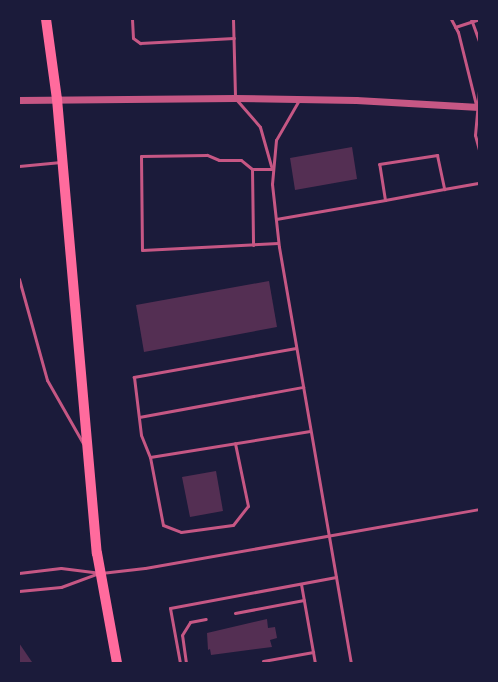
<!DOCTYPE html>
<html>
<head>
<meta charset="utf-8">
<style>
	body { margin:0 }
	#map { position:relative; width:498px; height:682px; overflow:hidden; background:#1b1b3a; font-family:Jost,sans-serif }
	div>[style] { position:absolute }
	[style*='--x'] { left:calc(var(--x)*1px); top:calc(var(--y)*1px); width:calc(var(--w)*1px); rotate:calc(var(--a)*1deg) }
	.building>* { inset:0; background:#542f53 }
	.service>* { height:3px; margin:-1.5px; padding:0 1.5px; transform-origin:1.5px; border-radius:1.5px; background:#c65784 }
	.tertiary>* { height:7px; margin:-3.5px; padding:0 3.5px; transform-origin:3.5px; border-radius:3.5px; background:#c65784 }
	.primary>* { height:10px; margin:-5px; padding:0 5px; transform-origin:5px; border-radius:5px; background:#ff6b9d }
	span { translate:-50% -50%; white-space:nowrap; text-align:center; line-height:1.15; -webkit-text-stroke:4px #1b1b3a; paint-order:stroke }
	.frame { position:absolute; inset:0; border:20px solid #1b1b3a; pointer-events:none }
</style>
</head>
<body>
<div id="map">
	<div class="building">
		<i style="clip-path:polygon(352px 147px,357px 179px,295px 190px,290px 158px)"></i>
		<i style="clip-path:polygon(269px 281px,277px 327px,144px 352px,136px 305px)"></i>
		<i style="clip-path:polygon(216px 471px,223px 511px,190px 517px,182px 477px)"></i>
		<i style="clip-path:polygon(267px 619px,268px 628px,275px 627px,277px 638px,270px 640px,272px 647px,211px 655px,210px 649px,208px 650px,207px 633px)"></i>
		<i style="clip-path:polygon(19px 643px,32px 662px,30px 663px,19px 663px)"></i>
	</div>
	<div class="service">
		<i style="--x:132;--y:19;--w:19;--a:87"></i>
		<i style="--x:133;--y:38;--w:9;--a:36"></i>
		<i style="--x:140;--y:43;--w:94;--a:-3"></i>
		<i style="--x:233;--y:19;--w:79;--a:88.5"></i>
		<i style="--x:235;--y:98;--w:38;--a:49"></i>
		<i style="--x:260;--y:127;--w:41;--a:74.2"></i>
		<i style="--x:451;--y:19;--w:15;--a:62"></i>
		<i style="--x:458;--y:32;--w:75;--a:76.1"></i>
		<i style="--x:471;--y:19;--w:23;--a:70"></i>
		<i style="--x:455;--y:27;--w:25;--a:-18"></i>
		<i style="--x:479;--y:91;--w:44;--a:95.2"></i>
		<i style="--x:475;--y:135;--w:16;--a:75"></i>
		<i style="--x:299;--y:100;--w:46;--a:119.9"></i>
		<i style="--x:276;--y:140;--w:44;--a:95.2"></i>
		<i style="--x:272;--y:184;--w:63;--a:83.7"></i>
		<i style="--x:279;--y:247;--w:422;--a:80.2"></i>
		<i style="--x:19;--y:166;--w:42;--a:-5.4"></i>
		<i style="--x:252;--y:169;--w:76;--a:89.2"></i>
		<i style="--x:272;--y:169;--w:20;--a:180"></i>
		<i style="--x:252;--y:169;--w:14;--a:-141"></i>
		<i style="--x:241;--y:160;--w:22;--a:180"></i>
		<i style="--x:219;--y:160;--w:13;--a:-157"></i>
		<i style="--x:207;--y:155;--w:66;--a:179.1"></i>
		<i style="--x:141;--y:156;--w:94;--a:89.4"></i>
		<i style="--x:142;--y:250;--w:136;--a:-2.9"></i>
		<i style="--x:385;--y:200;--w:60;--a:-10.6"></i>
		<i style="--x:276;--y:219;--w:111;--a:-9.9"></i>
		<i style="--x:385;--y:200;--w:36;--a:-99"></i>
		<i style="--x:379;--y:164;--w:59;--a:-8.8"></i>
		<i style="--x:437;--y:155;--w:35;--a:78"></i>
		<i style="--x:444;--y:189;--w:36;--a:-10"></i>
		<i style="--x:19;--y:279;--w:105;--a:74.5"></i>
		<i style="--x:47;--y:380;--w:73;--a:60.3"></i>
		<i style="--x:296;--y:348;--w:165;--a:169.9"></i>
		<i style="--x:134;--y:377;--w:58;--a:83.1"></i>
		<i style="--x:141;--y:435;--w:24;--a:68"></i>
		<i style="--x:150;--y:457;--w:162;--a:-9.2"></i>
		<i style="--x:139;--y:417;--w:167;--a:-10.4"></i>
		<i style="--x:150;--y:457;--w:69;--a:79.2"></i>
		<i style="--x:163;--y:525;--w:19;--a:21"></i>
		<i style="--x:181;--y:532;--w:52;--a:-7.7"></i>
		<i style="--x:233;--y:525;--w:24;--a:-52"></i>
		<i style="--x:248;--y:506;--w:64;--a:-101.7"></i>
		<i style="--x:19;--y:573;--w:42;--a:-6.8"></i>
		<i style="--x:61;--y:568;--w:40;--a:7.1"></i>
		<i style="--x:101;--y:573;--w:44;--a:-6.5"></i>
		<i style="--x:145;--y:568;--w:339;--a:-10"></i>
		<i style="--x:301;--y:584;--w:80;--a:80"></i>
		<i style="--x:19;--y:591;--w:42;--a:-5.4"></i>
		<i style="--x:61;--y:587;--w:40;--a:-20.2"></i>
		<i style="--x:235;--y:613;--w:70;--a:-10.7"></i>
		<i style="--x:263;--y:661;--w:51;--a:-10.2"></i>
		<i style="--x:180;--y:663;--w:56;--a:-100.3"></i>
		<i style="--x:170;--y:608;--w:169;--a:-10.6"></i>
		<i style="--x:186;--y:663;--w:28;--a:-98"></i>
		<i style="--x:182;--y:635;--w:15;--a:-58"></i>
		<i style="--x:190;--y:622;--w:16;--a:-11"></i>
	</div>
	<div class="tertiary">
		<i style="--x:19;--y:100;--w:216;--a:-0.5"></i>
		<i style="--x:235;--y:98;--w:121;--a:0.9"></i>
		<i style="--x:356;--y:100;--w:123;--a:3.3"></i>
	</div>
	<div class="primary">
		<i style="--x:46;--y:19;--w:81;--a:82.2"></i>
		<i style="--x:57;--y:99;--w:456;--a:85"></i>
		<i style="--x:97;--y:553;--w:112;--a:79.7"></i>
	</div>
	<div class="frame"></div>
</div>
</body>
</html>
